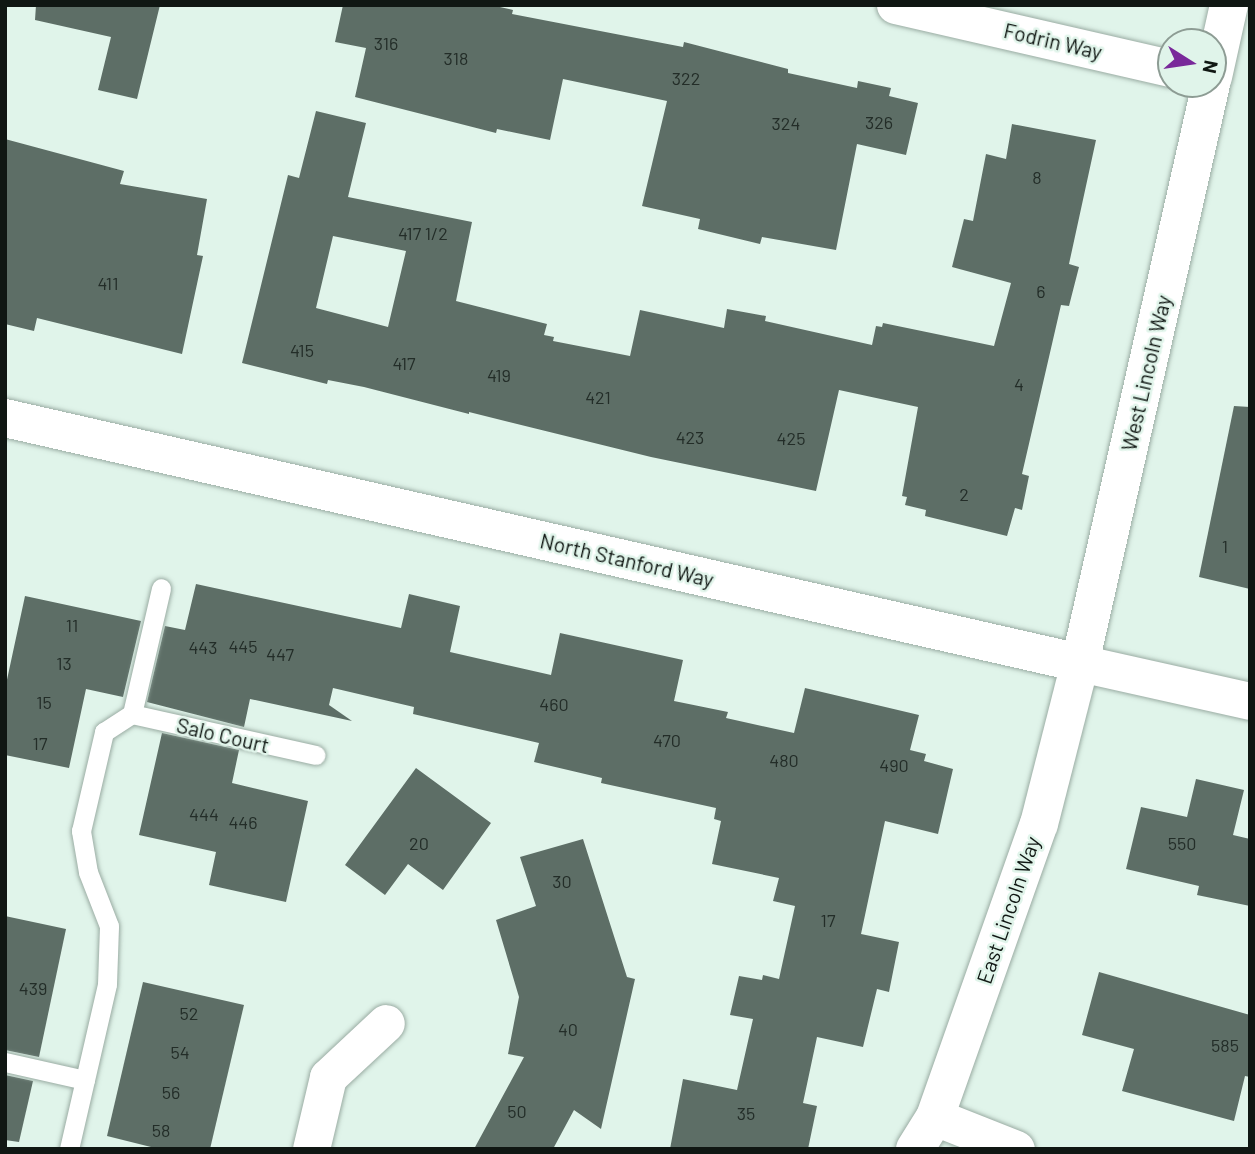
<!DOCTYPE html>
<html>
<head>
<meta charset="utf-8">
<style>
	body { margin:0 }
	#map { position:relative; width:1255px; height:1154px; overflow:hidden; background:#e0f4ea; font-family:Barlow,sans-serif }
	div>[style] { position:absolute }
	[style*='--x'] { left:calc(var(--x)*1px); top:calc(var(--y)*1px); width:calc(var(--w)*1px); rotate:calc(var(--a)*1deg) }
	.building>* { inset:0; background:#5d6e66 }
	.roads { filter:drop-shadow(0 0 2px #9aaca3) drop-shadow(0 0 2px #9aaca3) }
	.lane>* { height:19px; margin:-9.5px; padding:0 9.5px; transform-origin:9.5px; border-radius:9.5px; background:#fff }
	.street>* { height:37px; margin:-18.5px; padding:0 18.5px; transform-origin:18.5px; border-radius:18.5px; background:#fff }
	.secondary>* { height:38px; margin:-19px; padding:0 19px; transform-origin:19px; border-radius:19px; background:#fff }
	span { translate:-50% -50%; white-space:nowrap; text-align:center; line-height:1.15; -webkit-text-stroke:5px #e0f4ea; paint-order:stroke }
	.number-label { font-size:18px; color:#232d28 }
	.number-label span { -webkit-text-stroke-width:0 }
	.street-label { font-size:21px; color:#101713 }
	.frame { position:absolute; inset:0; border:7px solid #101713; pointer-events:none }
	.north { position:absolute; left:1157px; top:28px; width:70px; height:70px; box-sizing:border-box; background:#e0f4ea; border:2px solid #8d9c94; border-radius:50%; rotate:102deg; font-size:19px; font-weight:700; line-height:28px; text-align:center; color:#101713 }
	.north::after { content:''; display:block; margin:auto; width:24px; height:32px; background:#79299a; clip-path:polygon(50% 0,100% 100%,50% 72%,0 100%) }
</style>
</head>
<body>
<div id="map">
	<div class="building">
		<i style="clip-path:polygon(36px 5px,160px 5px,137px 99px,98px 90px,111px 37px,35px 20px)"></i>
		<i style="clip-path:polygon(343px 5px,491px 5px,513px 10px,512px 14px,683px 47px,684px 42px,788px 69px,788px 73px,857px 88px,858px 81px,891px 88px,889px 96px,918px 103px,906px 155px,857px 144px,836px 250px,762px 237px,760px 244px,698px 229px,700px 219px,642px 206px,667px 101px,563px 79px,550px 140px,497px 129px,496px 133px,355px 97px,366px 48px,335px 42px)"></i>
		<i style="clip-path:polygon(evenodd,316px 111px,366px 123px,348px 197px,472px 222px,456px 301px,547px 324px,544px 335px,554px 337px,553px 341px,630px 356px,640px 310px,724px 328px,727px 309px,766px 316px,765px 321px,872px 345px,876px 326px,882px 327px,883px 323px,994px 346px,1011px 283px,952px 267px,964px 219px,973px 221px,986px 154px,1006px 159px,1012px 124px,1096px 140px,1069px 264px,1079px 267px,1069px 306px,1061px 305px,1022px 474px,1029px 476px,1022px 510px,1015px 508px,1007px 536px,925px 516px,926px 510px,905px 505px,907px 497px,902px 496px,918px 407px,839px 390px,816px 491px,651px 457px,469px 412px,469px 414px,364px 387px,328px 380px,327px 384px,242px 363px,288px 175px,299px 178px,316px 111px,333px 236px,406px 251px,388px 327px,316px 308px,333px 236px)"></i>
		<i style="clip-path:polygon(5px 139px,124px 171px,120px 184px,207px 199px,197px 255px,203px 256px,182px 354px,37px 318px,34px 331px,5px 324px)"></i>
		<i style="clip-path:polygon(1234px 406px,1250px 407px,1250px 589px,1199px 577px)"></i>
		<i style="clip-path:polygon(196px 584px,401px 628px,409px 594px,460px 606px,450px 652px,551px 675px,560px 633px,683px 660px,674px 701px,728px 712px,726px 718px,794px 733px,805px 688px,919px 715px,910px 750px,926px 754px,924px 761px,953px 769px,938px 834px,885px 821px,861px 934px,899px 942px,889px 992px,877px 989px,863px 1047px,817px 1037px,803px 1103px,817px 1106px,808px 1149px,670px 1149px,683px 1079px,737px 1090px,753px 1019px,730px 1015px,739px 976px,762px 980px,763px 975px,779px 979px,795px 906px,773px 901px,779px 878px,712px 864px,721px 821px,714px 819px,716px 808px,601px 783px,602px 778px,534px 762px,539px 743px,413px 714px,414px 707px,333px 688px,329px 705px,352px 721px,250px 699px,244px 727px,147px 702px,165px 626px,185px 630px)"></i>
		<i style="clip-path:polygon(25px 596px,141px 621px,123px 697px,86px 689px,69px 768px,5px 755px,5px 689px)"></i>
		<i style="clip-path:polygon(162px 733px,239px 750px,232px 783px,308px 801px,286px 902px,209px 885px,216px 852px,139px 835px)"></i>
		<i style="clip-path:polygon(416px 768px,491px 823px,443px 890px,408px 864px,385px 895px,345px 865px)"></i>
		<i style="clip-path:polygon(1196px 779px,1244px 790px,1233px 835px,1250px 839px,1250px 906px,1197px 895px,1199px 886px,1126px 869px,1141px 807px,1187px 817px)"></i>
		<i style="clip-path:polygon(583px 839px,627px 977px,635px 979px,601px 1129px,574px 1110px,553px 1149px,474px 1149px,524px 1057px,508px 1054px,519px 997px,496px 920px,536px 906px,520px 857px)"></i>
		<i style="clip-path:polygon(5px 916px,66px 929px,39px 1057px,5px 1050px)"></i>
		<i style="clip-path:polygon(1099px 972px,1250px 1015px,1250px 1077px,1245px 1076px,1234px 1121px,1122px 1091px,1134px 1049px,1082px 1035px)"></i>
		<i style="clip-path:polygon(143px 982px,244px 1005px,210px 1149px,159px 1149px,107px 1136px)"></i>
		<i style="clip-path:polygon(5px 1075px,33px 1081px,19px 1142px,5px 1140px)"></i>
	</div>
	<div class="roads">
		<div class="lane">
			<i style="--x:132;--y:714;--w:188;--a:12.6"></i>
			<i style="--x:5;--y:1062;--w:82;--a:12.7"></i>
			<i style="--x:69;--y:1149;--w:169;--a:-77"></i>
			<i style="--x:107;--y:984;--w:58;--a:-88"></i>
			<i style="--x:109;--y:926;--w:58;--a:-111.3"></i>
			<i style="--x:88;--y:872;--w:42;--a:-99.7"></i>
			<i style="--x:81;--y:831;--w:102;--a:-76.9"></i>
			<i style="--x:104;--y:732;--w:33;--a:-33"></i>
			<i style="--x:132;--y:714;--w:129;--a:-77"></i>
		</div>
		<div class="street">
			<i style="--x:895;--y:5;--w:283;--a:12.9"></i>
			<i style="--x:1080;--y:663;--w:174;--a:12.6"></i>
			<i style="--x:935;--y:1117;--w:87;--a:21.6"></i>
			<i style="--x:311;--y:1149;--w:74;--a:-76.7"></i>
			<i style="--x:328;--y:1077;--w:79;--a:-43"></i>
		</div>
		<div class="secondary">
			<i style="--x:1213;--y:77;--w:74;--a:-77.5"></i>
			<i style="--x:5;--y:418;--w:1103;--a:12.84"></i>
			<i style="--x:915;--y:1149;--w:38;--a:-58"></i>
			<i style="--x:935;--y:1117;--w:311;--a:-70.5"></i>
			<i style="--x:1039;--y:824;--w:166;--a:-75.7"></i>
			<i style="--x:1080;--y:663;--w:594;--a:-77.25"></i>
		</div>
	</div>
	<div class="number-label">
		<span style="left:386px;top:43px">316</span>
		<span style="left:456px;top:58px">318</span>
		<span style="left:686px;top:78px">322</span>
		<span style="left:879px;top:122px">326</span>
		<span style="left:786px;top:123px">324</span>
		<span style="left:1037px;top:177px">8</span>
		<span style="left:423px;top:233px">417 1/2</span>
		<span style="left:108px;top:283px">411</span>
		<span style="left:1041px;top:291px">6</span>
		<span style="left:302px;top:350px">415</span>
		<span style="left:404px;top:363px">417</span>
		<span style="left:499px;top:375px">419</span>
		<span style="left:1019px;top:384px">4</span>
		<span style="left:598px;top:397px">421</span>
		<span style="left:690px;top:437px">423</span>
		<span style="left:791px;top:438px">425</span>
		<span style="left:964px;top:494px">2</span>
		<span style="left:1225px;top:546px">1</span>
		<span style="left:72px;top:625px">11</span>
		<span style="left:243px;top:646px">445</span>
		<span style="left:203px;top:647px">443</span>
		<span style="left:280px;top:654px">447</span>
		<span style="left:64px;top:663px">13</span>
		<span style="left:44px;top:702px">15</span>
		<span style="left:554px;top:704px">460</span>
		<span style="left:667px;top:740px">470</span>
		<span style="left:40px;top:743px">17</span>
		<span style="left:784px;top:760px">480</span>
		<span style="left:894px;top:765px">490</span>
		<span style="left:204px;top:814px">444</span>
		<span style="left:243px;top:822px">446</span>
		<span style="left:419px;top:843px">20</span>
		<span style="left:1182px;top:843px">550</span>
		<span style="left:562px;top:881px">30</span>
		<span style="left:828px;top:920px">17</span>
		<span style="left:33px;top:988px">439</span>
		<span style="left:189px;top:1013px">52</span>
		<span style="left:568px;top:1029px">40</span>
		<span style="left:1225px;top:1045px">585</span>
		<span style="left:180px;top:1052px">54</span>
		<span style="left:171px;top:1092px">56</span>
		<span style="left:517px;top:1111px">50</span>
		<span style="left:746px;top:1113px">35</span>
		<span style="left:161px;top:1130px">58</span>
	</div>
	<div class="street-label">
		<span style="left:1053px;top:41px;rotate:13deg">Fodrin Way</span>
		<span style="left:1146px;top:373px;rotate:-77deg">West Lincoln Way</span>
		<span style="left:627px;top:560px;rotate:13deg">North Stanford Way</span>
		<span style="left:223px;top:735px;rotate:13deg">Salo Court</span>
		<span style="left:1008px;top:910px;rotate:-71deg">East Lincoln Way</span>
	</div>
	<div class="frame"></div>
	<div class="north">N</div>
</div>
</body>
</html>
